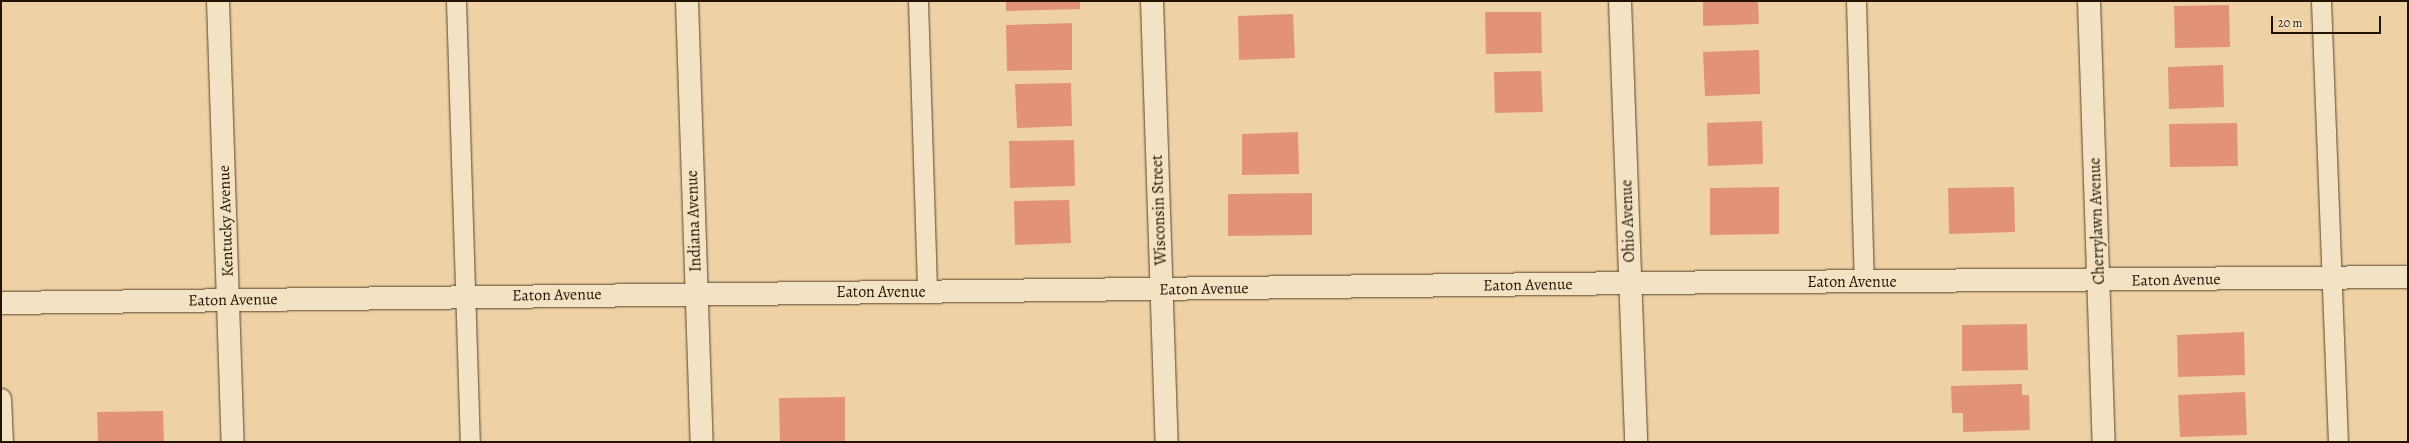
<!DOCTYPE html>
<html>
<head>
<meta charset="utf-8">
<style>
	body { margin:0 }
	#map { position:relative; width:2409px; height:443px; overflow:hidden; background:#eed2a5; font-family:Alegreya,serif }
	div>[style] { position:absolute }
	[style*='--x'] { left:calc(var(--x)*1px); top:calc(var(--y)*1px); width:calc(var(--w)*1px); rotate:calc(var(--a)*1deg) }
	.building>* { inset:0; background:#e29377 }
	.roads { filter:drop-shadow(0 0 1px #574329) drop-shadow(0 0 1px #574329) }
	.service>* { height:19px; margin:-9.5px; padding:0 9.5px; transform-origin:9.5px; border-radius:9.5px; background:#f4e2c4 }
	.minor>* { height:22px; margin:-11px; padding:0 11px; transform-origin:11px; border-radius:11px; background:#f4e2c4 }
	span { translate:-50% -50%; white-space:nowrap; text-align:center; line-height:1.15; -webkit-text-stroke:3.5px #f4e2c4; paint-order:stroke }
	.street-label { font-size:16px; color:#251300 }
	.frame { position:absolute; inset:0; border:2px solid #251300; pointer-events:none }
	.scale { position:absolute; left:2271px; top:16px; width:110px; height:18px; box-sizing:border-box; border:2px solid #251300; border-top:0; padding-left:5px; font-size:12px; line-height:14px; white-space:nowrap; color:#251300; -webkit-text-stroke:3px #f4e2c4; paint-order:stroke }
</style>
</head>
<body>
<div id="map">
	<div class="building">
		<i style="clip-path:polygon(1006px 1px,1080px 1px,1080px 9px,1006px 11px)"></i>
		<i style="clip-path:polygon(1703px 1px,1758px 1px,1759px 24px,1703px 26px)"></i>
		<i style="clip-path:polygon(2229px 5px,2230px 47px,2175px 48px,2174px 6px)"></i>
		<i style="clip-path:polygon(1485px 12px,1541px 12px,1542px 53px,1486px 54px)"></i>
		<i style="clip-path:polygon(1293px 14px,1295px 58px,1239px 60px,1238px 16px)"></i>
		<i style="clip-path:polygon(1072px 23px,1072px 70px,1007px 71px,1006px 25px)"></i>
		<i style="clip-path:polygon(1759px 50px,1760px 94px,1705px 96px,1703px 52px)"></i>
		<i style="clip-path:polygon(2223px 65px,2224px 107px,2169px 109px,2168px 67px)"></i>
		<i style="clip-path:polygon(1541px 71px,1543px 112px,1495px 113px,1494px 72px)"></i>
		<i style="clip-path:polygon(1071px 83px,1072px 126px,1017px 128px,1015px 84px)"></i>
		<i style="clip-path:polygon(1762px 121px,1763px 164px,1708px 166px,1707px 123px)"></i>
		<i style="clip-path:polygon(2237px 123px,2238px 166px,2170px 167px,2169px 124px)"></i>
		<i style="clip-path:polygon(1298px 132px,1299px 174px,1242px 175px,1242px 134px)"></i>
		<i style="clip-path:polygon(1074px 140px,1075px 186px,1010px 188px,1009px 141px)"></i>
		<i style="clip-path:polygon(1779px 187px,1779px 234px,1710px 235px,1710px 188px)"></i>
		<i style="clip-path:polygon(2014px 187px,2015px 232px,1949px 234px,1948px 188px)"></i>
		<i style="clip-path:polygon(1312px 193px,1312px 235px,1228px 236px,1228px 194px)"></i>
		<i style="clip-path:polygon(1069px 200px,1071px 243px,1015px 245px,1014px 201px)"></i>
		<i style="clip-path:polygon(2027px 324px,2028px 370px,1962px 371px,1962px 325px)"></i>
		<i style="clip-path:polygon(2244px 332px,2245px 375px,2178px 377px,2177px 335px)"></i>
		<i style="clip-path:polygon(2022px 384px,2022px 395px,2029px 395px,2030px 430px,1963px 432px,1963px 413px,1952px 413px,1951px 386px)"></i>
		<i style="clip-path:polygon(2245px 392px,2247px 435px,2180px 437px,2178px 395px)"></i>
		<i style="clip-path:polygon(845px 397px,845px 442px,780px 442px,779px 398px)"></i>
		<i style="clip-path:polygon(163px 411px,164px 442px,98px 442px,97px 412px)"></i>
	</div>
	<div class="roads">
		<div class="service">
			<i style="--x:456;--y:1;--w:441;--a:88.2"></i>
			<i style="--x:918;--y:1;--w:291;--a:88.2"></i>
			<i style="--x:1856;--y:1;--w:281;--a:88.4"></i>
			<i style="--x:2321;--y:1;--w:441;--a:87.8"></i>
			<i style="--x:1;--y:398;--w:44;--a:87.4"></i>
		</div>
		<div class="minor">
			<i style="--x:218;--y:1;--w:441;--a:88.1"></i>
			<i style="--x:687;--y:1;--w:441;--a:88.1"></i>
			<i style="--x:1152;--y:1;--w:441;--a:88.1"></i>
			<i style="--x:1620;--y:1;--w:441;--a:87.9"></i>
			<i style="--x:2089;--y:1;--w:441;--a:88.1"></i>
			<i style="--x:1;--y:303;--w:1630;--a:-0.7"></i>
			<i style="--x:1631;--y:283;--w:777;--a:-0.44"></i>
		</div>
	</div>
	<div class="street-label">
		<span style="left:1159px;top:210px;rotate:-92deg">Wisconsin Street</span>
		<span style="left:226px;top:221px;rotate:-92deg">Kentucky Avenue</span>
		<span style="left:694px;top:221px;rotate:-92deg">Indiana Avenue</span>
		<span style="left:1628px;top:221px;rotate:-92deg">Ohio Avenue</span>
		<span style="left:2097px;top:221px;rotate:-92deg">Cherrylawn Avenue</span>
		<span style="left:2176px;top:280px;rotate:-1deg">Eaton Avenue</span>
		<span style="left:1852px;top:282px">Eaton Avenue</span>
		<span style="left:1528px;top:285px;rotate:-1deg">Eaton Avenue</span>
		<span style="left:1204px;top:289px;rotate:-1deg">Eaton Avenue</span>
		<span style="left:881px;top:292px">Eaton Avenue</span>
		<span style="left:557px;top:295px;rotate:-1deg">Eaton Avenue</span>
		<span style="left:233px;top:300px;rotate:-1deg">Eaton Avenue</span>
	</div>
	<div class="frame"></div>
	<div class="scale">20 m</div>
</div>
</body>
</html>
